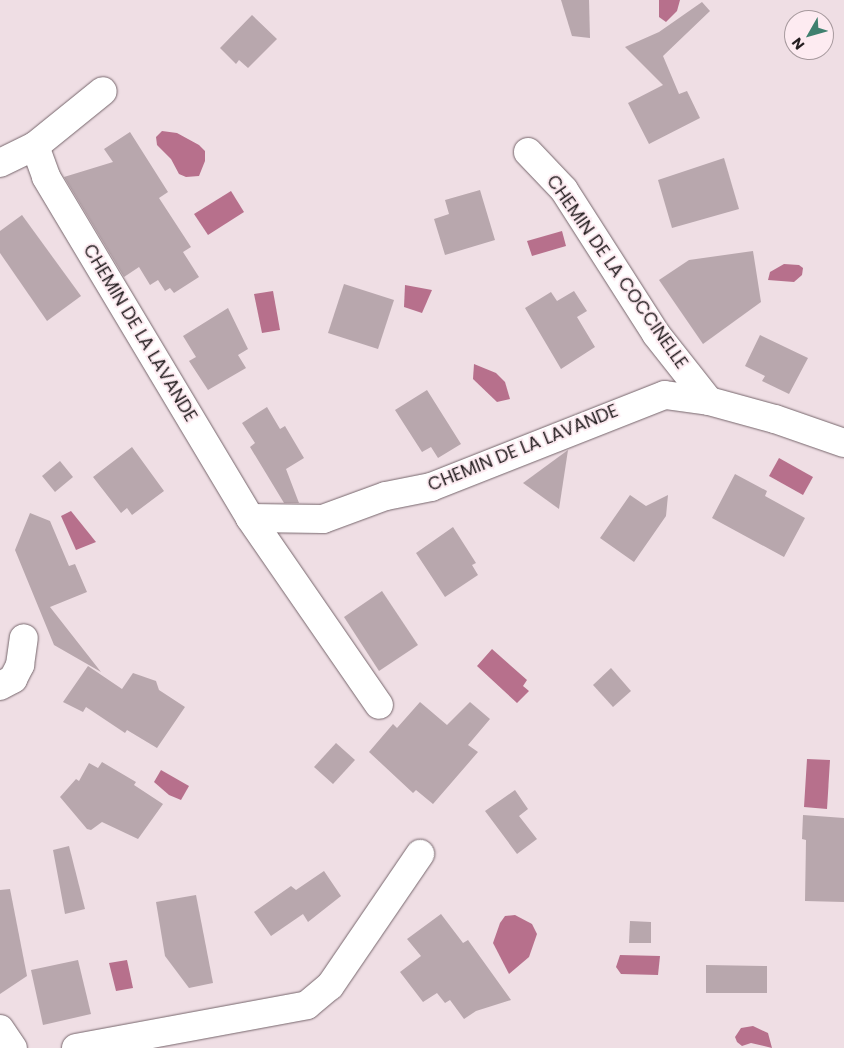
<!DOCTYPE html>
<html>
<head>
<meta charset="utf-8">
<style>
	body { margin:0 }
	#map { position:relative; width:844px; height:1048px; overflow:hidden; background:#efdee4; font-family:Poppins,sans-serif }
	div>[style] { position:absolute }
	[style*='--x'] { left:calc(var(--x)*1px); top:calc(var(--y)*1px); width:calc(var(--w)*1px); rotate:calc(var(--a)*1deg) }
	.water>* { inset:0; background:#b7708c }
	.building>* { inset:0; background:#b8a7ad }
	.roads { filter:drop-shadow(0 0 1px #76666c) drop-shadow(0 0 1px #76666c) }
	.street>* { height:28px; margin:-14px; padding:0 14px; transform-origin:14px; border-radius:14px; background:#fff }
	.secondary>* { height:28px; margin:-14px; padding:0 14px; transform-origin:14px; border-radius:14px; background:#fff }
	span { translate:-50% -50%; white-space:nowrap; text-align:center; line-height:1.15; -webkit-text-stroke:4px #fdebf1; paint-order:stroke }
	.street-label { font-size:18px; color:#241e20 }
	.north { position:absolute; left:784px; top:10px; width:50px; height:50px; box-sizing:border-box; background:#fdebf1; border:1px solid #a6999d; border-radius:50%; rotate:232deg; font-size:14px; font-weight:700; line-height:20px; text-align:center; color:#241e20 }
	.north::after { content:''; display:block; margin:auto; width:18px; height:22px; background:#3f806f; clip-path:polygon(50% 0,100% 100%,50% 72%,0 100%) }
</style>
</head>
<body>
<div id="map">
	<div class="water">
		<i style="clip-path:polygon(659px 0,680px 0,677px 11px,666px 22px,659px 17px)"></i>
		<i style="clip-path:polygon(162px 131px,177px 133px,199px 145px,205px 151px,205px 161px,199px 176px,186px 177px,179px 174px,171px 159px,157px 145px,156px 137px)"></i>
		<i style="clip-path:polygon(231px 191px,244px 212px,208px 235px,194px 214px)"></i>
		<i style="clip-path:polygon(562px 231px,566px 246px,532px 256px,527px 241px)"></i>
		<i style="clip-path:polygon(784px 264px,799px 265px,803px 268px,802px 275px,794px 282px,768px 280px,770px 272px)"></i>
		<i style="clip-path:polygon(405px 285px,432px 290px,422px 313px,404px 307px)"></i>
		<i style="clip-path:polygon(273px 291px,280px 330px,262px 333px,254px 294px)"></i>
		<i style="clip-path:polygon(474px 364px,496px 373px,505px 382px,510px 399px,497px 402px,473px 379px)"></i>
		<i style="clip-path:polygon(779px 458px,813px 477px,803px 495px,769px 476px)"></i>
		<i style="clip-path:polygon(71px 511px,96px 542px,76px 550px,61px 516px)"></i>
		<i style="clip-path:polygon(492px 649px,527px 680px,523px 686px,529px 691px,517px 703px,477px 666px)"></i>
		<i style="clip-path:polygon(807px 759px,830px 760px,827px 809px,804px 807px)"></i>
		<i style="clip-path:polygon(161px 770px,189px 786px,181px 800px,169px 795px,154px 782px)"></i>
		<i style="clip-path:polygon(515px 915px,532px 924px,537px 934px,529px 957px,509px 974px,493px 943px,500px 923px,505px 916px)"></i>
		<i style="clip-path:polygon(620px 955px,660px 956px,658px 975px,621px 974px,616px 967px)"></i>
		<i style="clip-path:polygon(127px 960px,133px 988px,116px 991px,109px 963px)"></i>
		<i style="clip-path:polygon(753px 1026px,768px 1033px,772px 1048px,751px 1043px,742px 1046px,737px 1042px,735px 1037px,741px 1028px)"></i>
	</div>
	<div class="building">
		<i style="clip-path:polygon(561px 0,589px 0,590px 38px,572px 36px)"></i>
		<i style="clip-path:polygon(702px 2px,710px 11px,663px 56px,679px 94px,687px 91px,700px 118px,649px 144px,628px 103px,663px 85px,625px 47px,659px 32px)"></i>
		<i style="clip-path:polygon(252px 15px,277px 39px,248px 68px,239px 60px,236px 64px,220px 48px)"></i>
		<i style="clip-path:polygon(130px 132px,168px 192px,159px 198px,191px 247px,183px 252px,199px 277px,174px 293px,170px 288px,165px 291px,158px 280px,150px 285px,139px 267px,124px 277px,64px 177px,113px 162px,104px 149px)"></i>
		<i style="clip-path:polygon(724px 158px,739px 209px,672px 228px,658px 180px)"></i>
		<i style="clip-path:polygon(480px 190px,495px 240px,445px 255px,434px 219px,449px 214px,445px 200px)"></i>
		<i style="clip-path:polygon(22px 215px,81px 296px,47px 321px,0 253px,0 231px)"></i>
		<i style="clip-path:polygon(753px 251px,761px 302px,703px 344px,659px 280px,689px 260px)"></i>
		<i style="clip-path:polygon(344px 284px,394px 300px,378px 349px,328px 333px)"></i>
		<i style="clip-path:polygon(574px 291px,587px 311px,577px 317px,595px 347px,561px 369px,525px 308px,551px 292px,557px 301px)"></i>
		<i style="clip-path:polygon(228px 308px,248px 349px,238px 355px,246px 368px,208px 390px,189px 361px,196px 357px,183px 336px)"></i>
		<i style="clip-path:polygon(760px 335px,808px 358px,789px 394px,762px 381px,765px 376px,745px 366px)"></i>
		<i style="clip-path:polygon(427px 390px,461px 444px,438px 458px,431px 447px,422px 452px,395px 410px)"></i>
		<i style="clip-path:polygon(267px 407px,280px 429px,285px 426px,304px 458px,286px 469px,299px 503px,284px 503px,250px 447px,255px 443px,242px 423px)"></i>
		<i style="clip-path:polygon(132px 447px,164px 491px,132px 515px,127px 508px,121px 513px,93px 477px)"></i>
		<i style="clip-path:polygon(568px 450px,559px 509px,523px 483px)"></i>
		<i style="clip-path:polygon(60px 461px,73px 477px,55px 492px,42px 476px)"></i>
		<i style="clip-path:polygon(735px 474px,767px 491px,765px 496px,805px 518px,784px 557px,712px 518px)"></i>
		<i style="clip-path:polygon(630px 495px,646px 506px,668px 495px,666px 516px,634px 562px,600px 538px)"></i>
		<i style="clip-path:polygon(30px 513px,50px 521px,69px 566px,75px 564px,87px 592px,50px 607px,101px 672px,54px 645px,15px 550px)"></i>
		<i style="clip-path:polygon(453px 527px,476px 563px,472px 565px,478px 575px,445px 597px,416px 553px)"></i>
		<i style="clip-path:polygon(382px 591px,418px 645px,379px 671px,344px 617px)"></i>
		<i style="clip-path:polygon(88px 666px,122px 689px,133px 673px,156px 681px,159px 690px,185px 707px,157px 748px,127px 730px,125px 733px,86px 707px,83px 712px,63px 702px)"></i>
		<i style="clip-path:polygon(611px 668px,631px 691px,613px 707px,593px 685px)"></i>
		<i style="clip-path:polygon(420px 702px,447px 725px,470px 702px,490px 719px,468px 745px,478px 752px,433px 804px,416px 790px,413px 793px,369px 752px,393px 724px,397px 728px)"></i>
		<i style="clip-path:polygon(336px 743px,355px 760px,333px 784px,314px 767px)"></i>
		<i style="clip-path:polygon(102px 762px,136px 782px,134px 785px,163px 804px,138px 839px,102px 822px,91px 830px,87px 829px,60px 797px,76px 779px,79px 781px,89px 763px,98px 768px)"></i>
		<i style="clip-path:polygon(515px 790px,528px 809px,519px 816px,537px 839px,517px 854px,485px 811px)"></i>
		<i style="clip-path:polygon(803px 815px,844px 818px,844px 902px,805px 901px,806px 840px,802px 839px)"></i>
		<i style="clip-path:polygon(69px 846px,85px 909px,65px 914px,53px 850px)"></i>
		<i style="clip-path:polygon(324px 871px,341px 896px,308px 922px,303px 914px,271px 936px,254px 912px,291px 886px,296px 890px)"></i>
		<i style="clip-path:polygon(10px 889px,27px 976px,0 994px,0 890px)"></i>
		<i style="clip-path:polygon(196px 895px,213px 983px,189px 988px,165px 956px,156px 902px)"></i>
		<i style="clip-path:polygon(441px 914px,463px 943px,468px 940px,511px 1000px,476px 1011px,464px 1019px,450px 1000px,445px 1003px,437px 993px,423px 1002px,400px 972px,421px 956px,407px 939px)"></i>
		<i style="clip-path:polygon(630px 921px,651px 922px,651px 943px,629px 943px)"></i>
		<i style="clip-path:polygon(78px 960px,91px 1014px,43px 1025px,31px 970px)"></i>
		<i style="clip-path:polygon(706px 965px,767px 966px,767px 993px,706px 993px)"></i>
	</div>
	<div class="roads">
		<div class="street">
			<i style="--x:35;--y:146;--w:33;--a:70"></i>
			<i style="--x:46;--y:177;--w:397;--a:59.1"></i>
			<i style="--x:250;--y:518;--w:227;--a:55.4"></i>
			<i style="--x:528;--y:152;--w:52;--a:46.5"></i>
			<i style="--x:564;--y:190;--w:171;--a:57.4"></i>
			<i style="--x:656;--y:334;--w:85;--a:51.7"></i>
			<i style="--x:709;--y:401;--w:68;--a:15.3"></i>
			<i style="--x:775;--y:419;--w:73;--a:19.2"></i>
			<i style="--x:0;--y:163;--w:39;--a:-26"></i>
			<i style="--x:35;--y:146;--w:87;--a:-39"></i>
			<i style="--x:250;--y:518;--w:73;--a:0.8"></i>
			<i style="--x:323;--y:519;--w:67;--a:-20.1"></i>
			<i style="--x:386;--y:496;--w:46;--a:-11.3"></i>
			<i style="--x:431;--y:487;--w:251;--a:-21.5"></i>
			<i style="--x:665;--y:395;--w:44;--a:7.8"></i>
			<i style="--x:0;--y:686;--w:15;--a:-28"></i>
			<i style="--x:13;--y:679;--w:16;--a:-63"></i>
			<i style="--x:20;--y:665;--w:27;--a:-82"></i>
			<i style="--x:76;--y:1048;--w:235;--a:-10.5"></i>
			<i style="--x:307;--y:1005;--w:30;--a:-40"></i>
			<i style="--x:330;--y:986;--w:160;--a:-55.7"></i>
		</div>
		<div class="secondary">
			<i style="--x:0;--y:1029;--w:23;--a:56"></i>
		</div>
	</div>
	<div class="street-label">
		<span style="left:617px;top:272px;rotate:55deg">CHEMIN DE LA COCCINELLE</span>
		<span style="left:140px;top:333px;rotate:59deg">CHEMIN DE LA LAVANDE</span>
		<span style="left:523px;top:448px;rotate:-22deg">CHEMIN DE LA LAVANDE</span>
	</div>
	<div class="north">N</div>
</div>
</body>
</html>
